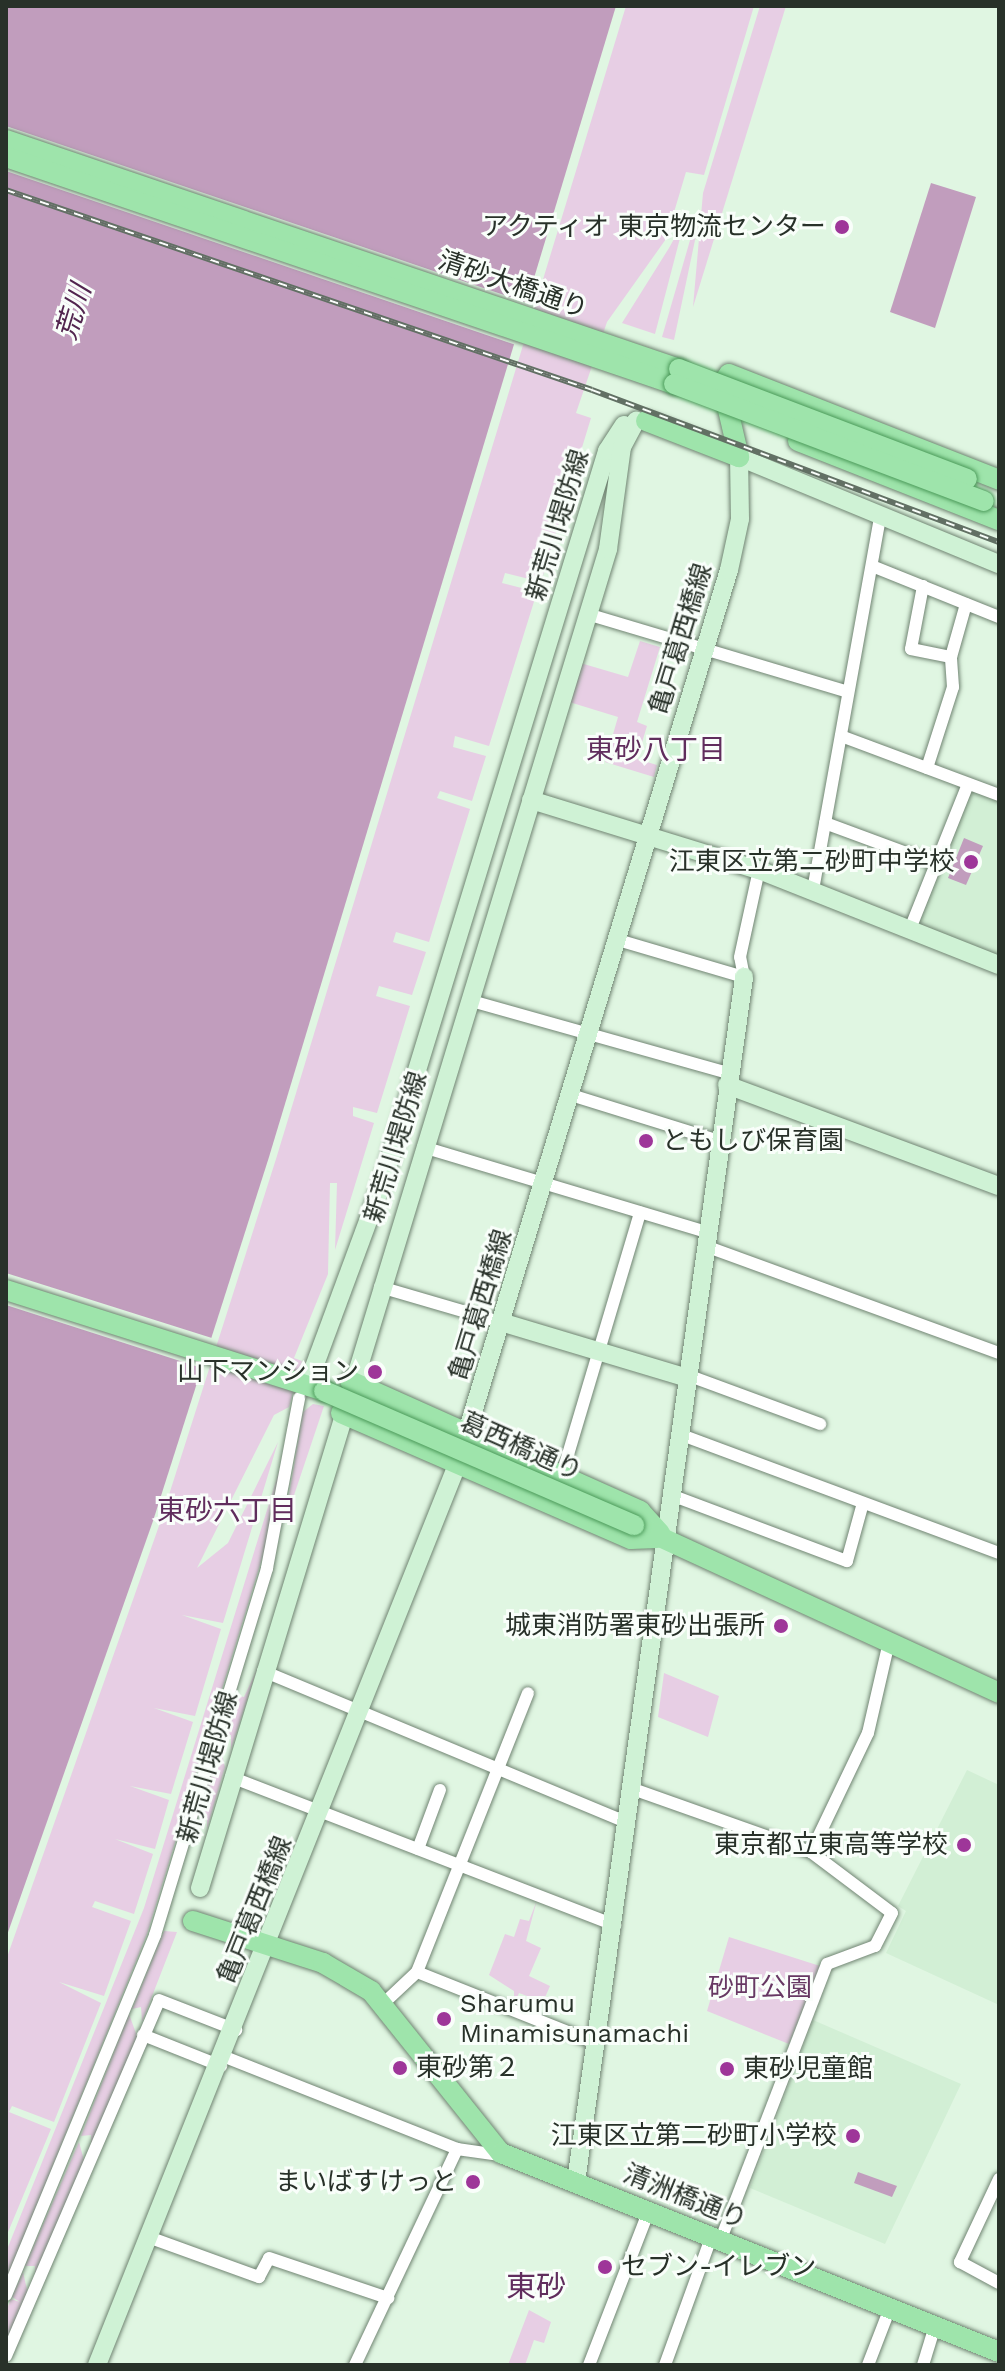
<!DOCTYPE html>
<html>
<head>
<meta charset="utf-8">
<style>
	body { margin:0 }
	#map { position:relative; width:1005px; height:2371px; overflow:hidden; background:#e0f6e2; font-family:"Work Sans","Noto Sans JP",sans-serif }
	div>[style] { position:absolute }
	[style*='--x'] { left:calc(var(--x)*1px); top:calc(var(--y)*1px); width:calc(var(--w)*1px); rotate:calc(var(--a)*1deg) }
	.built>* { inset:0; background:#d2efd5 }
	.green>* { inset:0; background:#e7cee4 }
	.water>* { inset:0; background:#c19dbd }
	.pier>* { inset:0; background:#e0f6e2 }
	.roads { filter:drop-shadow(0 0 2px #708472) drop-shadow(0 0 2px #708472) }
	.street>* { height:12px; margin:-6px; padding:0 6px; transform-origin:6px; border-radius:6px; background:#fff }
	.secondary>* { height:18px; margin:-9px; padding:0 9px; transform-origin:9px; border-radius:9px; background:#cff2d5 }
	.primary>* { height:20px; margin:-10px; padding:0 10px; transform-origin:10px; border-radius:10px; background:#9ee4ab }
	.rail>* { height:6px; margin-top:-3px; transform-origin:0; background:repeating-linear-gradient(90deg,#f9fefa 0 9px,#627064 0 18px); box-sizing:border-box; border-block:2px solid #627064 }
	.bridges { filter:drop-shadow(0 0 2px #4b9a59) drop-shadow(0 0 2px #4b9a59) }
	.primary-bridge>* { height:20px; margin:-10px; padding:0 10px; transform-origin:10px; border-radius:10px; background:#9ee4ab }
	.dots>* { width:22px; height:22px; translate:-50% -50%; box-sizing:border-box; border:4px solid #f9fefa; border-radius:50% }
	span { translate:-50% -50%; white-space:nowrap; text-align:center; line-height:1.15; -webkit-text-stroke:6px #f9fefa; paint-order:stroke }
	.poi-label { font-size:26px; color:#283129 }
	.right { translate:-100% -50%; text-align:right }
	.left { translate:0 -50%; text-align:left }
	.street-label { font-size:26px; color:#283129 }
	.park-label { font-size:26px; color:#673863 }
	.water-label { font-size:28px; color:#52254f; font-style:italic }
	.neighbourhood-label { font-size:28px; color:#602d5d }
	.quarter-label { font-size:30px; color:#602d5d }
	.frame { position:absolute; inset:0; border:8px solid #283129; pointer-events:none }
</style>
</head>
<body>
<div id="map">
	<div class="built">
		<i style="clip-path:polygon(972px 788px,999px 799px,999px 958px,918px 926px)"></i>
		<i style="clip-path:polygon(967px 1770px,999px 1785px,999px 2005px,886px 1953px,906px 1911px,898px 1906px)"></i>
		<i style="clip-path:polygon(813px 2020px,961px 2084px,885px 2244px,750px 2188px)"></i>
	</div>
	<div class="green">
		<i style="clip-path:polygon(626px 6px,754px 6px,704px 175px,686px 172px,666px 239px,607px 322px,576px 413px,591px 418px,541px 582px,505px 573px,502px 583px,537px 592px,489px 746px,455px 736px,453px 747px,486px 756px,472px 801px,440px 791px,437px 798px,470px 809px,429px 942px,396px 932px,393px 942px,426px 952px,412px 995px,379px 986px,376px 996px,410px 1006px,377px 1113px,353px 1107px,353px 1116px,374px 1123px,335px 1250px,337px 1183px,330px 1183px,328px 1274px,294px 1358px,302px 1361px,289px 1407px,274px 1415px,197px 1568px,228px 1543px,278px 1442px,223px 1623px,182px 1615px,221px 1629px,195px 1716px,154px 1708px,193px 1722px,171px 1794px,130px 1786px,169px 1800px,155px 1849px,115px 1839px,153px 1854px,134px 1914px,95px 1901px,92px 1907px,131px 1921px,104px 1996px,59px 1982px,101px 2003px,54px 2122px,12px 2106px,9px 2112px,51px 2129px,6px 2237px,6px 1960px,160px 1523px,276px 1159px)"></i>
		<i style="clip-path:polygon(760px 6px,786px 6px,693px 307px,703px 193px)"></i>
		<i style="clip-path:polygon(685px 219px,655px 334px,622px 323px,669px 248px)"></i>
		<i style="clip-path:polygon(695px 223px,698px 226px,674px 340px,662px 337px)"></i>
		<i style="clip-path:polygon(640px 641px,660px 647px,637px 722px,647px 726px,637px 759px,657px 765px,654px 777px,605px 762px,618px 717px,566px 701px,577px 662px,628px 677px)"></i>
		<i style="clip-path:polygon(313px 1404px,324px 1406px,284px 1525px,303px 1412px)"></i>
		<i style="clip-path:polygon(280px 1468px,271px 1529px,147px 1934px,6px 2281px,6px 2252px,144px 1908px)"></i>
		<i style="clip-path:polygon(257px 1669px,231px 1750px,231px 1735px,221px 1737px,234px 1695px,244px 1697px)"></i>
		<i style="clip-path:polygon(664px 1673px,719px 1696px,708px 1737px,658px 1717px)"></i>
		<i style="clip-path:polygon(219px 1743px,225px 1767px,207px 1829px,207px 1814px,198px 1815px,203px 1798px,213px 1799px,204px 1795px,212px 1765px,221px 1767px,213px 1764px)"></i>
		<i style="clip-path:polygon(537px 1900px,526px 1941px,541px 1948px,529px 1976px,550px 1986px,543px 2002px,519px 1993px,514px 2005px,514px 1991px,489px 1975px,505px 1934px,514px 1937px,520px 1919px,529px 1921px)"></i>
		<i style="clip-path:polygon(164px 1931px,177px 1932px,142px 2022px,141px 2007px,132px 2009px)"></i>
		<i style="clip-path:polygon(729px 1937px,820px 1966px,789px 2044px,707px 2011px)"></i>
		<i style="clip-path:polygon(129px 2014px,137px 2036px,91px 2149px,91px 2135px,81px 2136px)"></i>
		<i style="clip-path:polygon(79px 2142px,85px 2164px,35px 2279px,35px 2266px,25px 2266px)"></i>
		<i style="clip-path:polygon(23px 2272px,28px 2294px,6px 2343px,6px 2311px,11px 2299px,20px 2302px,12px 2297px)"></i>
		<i style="clip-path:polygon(529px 2310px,551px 2322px,544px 2343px,534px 2340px,525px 2365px,508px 2365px)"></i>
	</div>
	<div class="water">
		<i style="clip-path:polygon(6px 6px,616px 6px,269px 1157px,153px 1521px,6px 1938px)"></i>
		<i style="clip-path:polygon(931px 183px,976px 197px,935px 328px,890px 312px)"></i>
		<i style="clip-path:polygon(964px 838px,983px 846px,966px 885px,948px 878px)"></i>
		<i style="clip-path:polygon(858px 2172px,897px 2186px,892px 2197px,854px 2183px)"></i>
	</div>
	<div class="pier">
		<i style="clip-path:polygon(6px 126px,531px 304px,519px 346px,6px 171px)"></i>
		<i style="clip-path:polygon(6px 1273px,215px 1339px,205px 1369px,6px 1305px)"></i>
	</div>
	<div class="roads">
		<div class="street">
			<i style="--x:872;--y:566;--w:137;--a:21.9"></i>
			<i style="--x:923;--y:586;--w:64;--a:100.8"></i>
			<i style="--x:911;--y:649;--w:41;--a:11.3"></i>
			<i style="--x:587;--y:614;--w:272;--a:16.6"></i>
			<i style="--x:841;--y:736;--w:169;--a:20.5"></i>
			<i style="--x:927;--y:768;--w:85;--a:-72.2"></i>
			<i style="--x:953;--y:687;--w:30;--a:-94"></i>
			<i style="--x:951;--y:657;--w:55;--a:-74.2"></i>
			<i style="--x:825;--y:823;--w:118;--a:20.3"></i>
			<i style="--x:813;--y:890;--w:378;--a:-79.8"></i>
			<i style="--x:910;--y:929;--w:156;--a:-68.2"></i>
			<i style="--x:618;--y:940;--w:131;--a:16.4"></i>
			<i style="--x:744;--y:977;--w:20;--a:-101"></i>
			<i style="--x:740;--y:957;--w:89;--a:-77.7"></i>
			<i style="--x:468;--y:1000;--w:270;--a:15.7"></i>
			<i style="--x:571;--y:1095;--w:155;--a:17.3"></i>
			<i style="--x:423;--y:1147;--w:295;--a:16.7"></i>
			<i style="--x:705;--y:1246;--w:313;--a:20"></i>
			<i style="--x:380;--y:1287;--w:129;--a:16.2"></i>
			<i style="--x:687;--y:1375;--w:142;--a:20.2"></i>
			<i style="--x:679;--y:1434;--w:341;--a:20.4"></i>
			<i style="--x:561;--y:1478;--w:277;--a:-73.4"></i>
			<i style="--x:671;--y:1495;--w:188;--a:20.6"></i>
			<i style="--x:847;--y:1561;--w:60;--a:-74.6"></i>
			<i style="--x:263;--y:1671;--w:395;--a:22.6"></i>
			<i style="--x:231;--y:1777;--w:412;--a:21.1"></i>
			<i style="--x:633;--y:1789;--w:189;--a:19.5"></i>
			<i style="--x:811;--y:1852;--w:101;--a:37"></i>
			<i style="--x:892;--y:1913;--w:37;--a:117"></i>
			<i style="--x:875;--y:1946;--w:51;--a:159.4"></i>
			<i style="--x:827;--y:1964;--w:295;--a:111.1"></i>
			<i style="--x:418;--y:1849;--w:63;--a:-69.6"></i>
			<i style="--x:811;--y:1852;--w:132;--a:-64.4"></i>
			<i style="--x:868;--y:1733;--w:93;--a:-77"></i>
			<i style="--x:417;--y:1972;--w:195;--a:21.7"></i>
			<i style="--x:385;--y:2002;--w:44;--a:-43.2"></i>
			<i style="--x:417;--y:1972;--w:300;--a:-68.3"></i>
			<i style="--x:143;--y:2035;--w:84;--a:21.7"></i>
			<i style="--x:225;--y:2057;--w:250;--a:21.6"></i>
			<i style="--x:457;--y:2149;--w:49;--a:8.1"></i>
			<i style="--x:999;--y:2179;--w:92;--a:115.2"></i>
			<i style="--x:960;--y:2262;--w:44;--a:28.3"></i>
			<i style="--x:151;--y:2238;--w:115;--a:19.9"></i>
			<i style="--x:259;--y:2277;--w:21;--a:-62"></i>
			<i style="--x:269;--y:2258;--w:126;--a:18.6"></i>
			<i style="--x:6;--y:2295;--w:390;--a:-67.5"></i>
			<i style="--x:155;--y:1935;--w:384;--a:-73"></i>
			<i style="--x:267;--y:1568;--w:173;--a:-79.3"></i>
			<i style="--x:6;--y:2356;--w:387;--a:-66.7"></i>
			<i style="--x:159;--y:2000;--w:83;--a:21.3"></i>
			<i style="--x:355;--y:2365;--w:239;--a:-64.7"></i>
			<i style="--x:589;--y:2365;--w:166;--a:-68.8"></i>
			<i style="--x:665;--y:2365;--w:138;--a:-70.1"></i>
			<i style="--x:868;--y:2365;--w:61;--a:-68.9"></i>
			<i style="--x:923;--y:2365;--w:41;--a:-72.9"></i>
		</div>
		<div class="secondary">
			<i style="--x:531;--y:800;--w:239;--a:17.1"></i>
			<i style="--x:759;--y:870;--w:258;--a:21.6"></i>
			<i style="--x:727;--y:1085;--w:290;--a:20.4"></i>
			<i style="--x:504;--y:1323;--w:191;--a:16.7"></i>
			<i style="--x:307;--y:1386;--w:219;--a:-69.7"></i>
			<i style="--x:383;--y:1181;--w:764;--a:-72.94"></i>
			<i style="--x:607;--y:451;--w:31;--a:-57"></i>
			<i style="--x:200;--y:1888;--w:1400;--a:-73.05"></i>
			<i style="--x:608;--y:549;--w:103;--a:-82.2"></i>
			<i style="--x:622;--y:447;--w:30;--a:-62"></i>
			<i style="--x:576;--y:2182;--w:1217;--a:-82.06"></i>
			<i style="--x:97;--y:2365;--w:969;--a:-68.2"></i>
			<i style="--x:457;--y:1465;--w:935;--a:-73.1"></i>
			<i style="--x:729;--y:570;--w:52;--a:-77.8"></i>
			<i style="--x:740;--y:519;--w:62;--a:-90.9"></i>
			<i style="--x:739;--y:457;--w:281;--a:22.4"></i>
		</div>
		<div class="primary">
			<i style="--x:6;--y:140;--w:711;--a:18.79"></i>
			<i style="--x:6;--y:157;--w:706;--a:18.77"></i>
			<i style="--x:646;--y:421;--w:100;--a:21.2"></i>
			<i style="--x:798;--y:441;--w:216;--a:21.5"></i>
			<i style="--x:739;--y:457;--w:75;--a:-103.1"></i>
			<i style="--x:722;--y:384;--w:12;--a:-55"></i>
			<i style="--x:729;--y:374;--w:290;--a:21.4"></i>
			<i style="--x:6;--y:1290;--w:334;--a:17.6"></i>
			<i style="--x:350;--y:1381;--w:318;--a:24.1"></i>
			<i style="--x:640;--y:1511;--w:30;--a:48"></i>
			<i style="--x:341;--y:1413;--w:316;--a:23.5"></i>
			<i style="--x:631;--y:1539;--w:26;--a:-2"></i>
			<i style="--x:634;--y:1525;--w:402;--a:24.7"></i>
			<i style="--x:193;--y:1921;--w:137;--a:17.9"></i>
			<i style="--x:323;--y:1963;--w:56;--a:30.3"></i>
			<i style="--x:371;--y:1991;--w:208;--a:51.3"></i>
			<i style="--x:501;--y:2153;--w:536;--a:21.78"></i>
		</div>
	</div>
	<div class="rail">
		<i style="--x:6;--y:190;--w:619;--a:18.84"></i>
		<i style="--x:592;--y:390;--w:434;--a:20.5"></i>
	</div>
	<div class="bridges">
		<div class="primary-bridge">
			<i style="--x:679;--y:369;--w:308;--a:20.9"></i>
			<i style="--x:674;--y:384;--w:331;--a:20.7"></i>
			<i style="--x:324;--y:1391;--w:338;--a:23.4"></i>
		</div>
	</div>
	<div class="dots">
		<i style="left:842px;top:227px;background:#9e3699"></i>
		<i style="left:971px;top:862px;background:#9e3699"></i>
		<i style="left:646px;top:1141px;background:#9e3699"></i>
		<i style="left:375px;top:1372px;background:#9e3699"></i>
		<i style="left:781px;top:1626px;background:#9e3699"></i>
		<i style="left:964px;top:1845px;background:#9e3699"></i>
		<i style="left:444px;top:2019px;background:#9e3699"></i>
		<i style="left:400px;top:2068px;background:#9e3699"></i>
		<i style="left:727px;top:2069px;background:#9e3699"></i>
		<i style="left:853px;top:2136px;background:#9e3699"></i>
		<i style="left:473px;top:2182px;background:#9e3699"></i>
		<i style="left:605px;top:2267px;background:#9e3699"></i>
	</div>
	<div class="poi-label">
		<span class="right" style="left:826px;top:227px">アクティオ 東京物流センター</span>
		<span class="right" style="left:955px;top:862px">江東区立第二砂町中学校</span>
		<span class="left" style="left:662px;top:1141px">ともしび保育園</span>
		<span class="right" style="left:359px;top:1372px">山下マンション</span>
		<span class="right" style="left:765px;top:1626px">城東消防署東砂出張所</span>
		<span class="right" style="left:948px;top:1845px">東京都立東高等学校</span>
		<span class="left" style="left:460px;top:2019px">Sharumu<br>Minamisunamachi</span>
		<span class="left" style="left:416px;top:2068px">東砂第２</span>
		<span class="left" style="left:743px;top:2069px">東砂児童館</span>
		<span class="right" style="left:837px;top:2136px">江東区立第二砂町小学校</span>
		<span class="right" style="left:457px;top:2182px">まいばすけっと</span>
		<span class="left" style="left:621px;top:2267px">セブン-イレブン</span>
	</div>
	<div class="street-label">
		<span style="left:513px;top:285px;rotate:19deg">清砂大橋通り</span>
		<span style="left:558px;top:525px;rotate:-73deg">新荒川堤防線</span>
		<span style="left:681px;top:639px;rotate:-73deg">亀戸葛西橋線</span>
		<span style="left:396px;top:1147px;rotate:-73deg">新荒川堤防線</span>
		<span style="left:481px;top:1305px;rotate:-73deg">亀戸葛西橋線</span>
		<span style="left:521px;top:1447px;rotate:24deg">葛西橋通り</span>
		<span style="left:208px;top:1767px;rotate:-74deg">新荒川堤防線</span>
		<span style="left:255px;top:1910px;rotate:-68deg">亀戸葛西橋線</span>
		<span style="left:685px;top:2197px;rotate:22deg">清洲橋通り</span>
	</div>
	<div class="park-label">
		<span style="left:760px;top:1988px">砂町公園</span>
	</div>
	<div class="water-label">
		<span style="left:74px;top:312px;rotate:-73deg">荒川</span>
	</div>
	<div class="neighbourhood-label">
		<span style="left:656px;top:750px">東砂八丁目</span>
		<span style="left:227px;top:1511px">東砂六丁目</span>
	</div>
	<div class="quarter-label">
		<span style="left:536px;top:2287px">東砂</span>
	</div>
	<div class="frame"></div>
</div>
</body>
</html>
